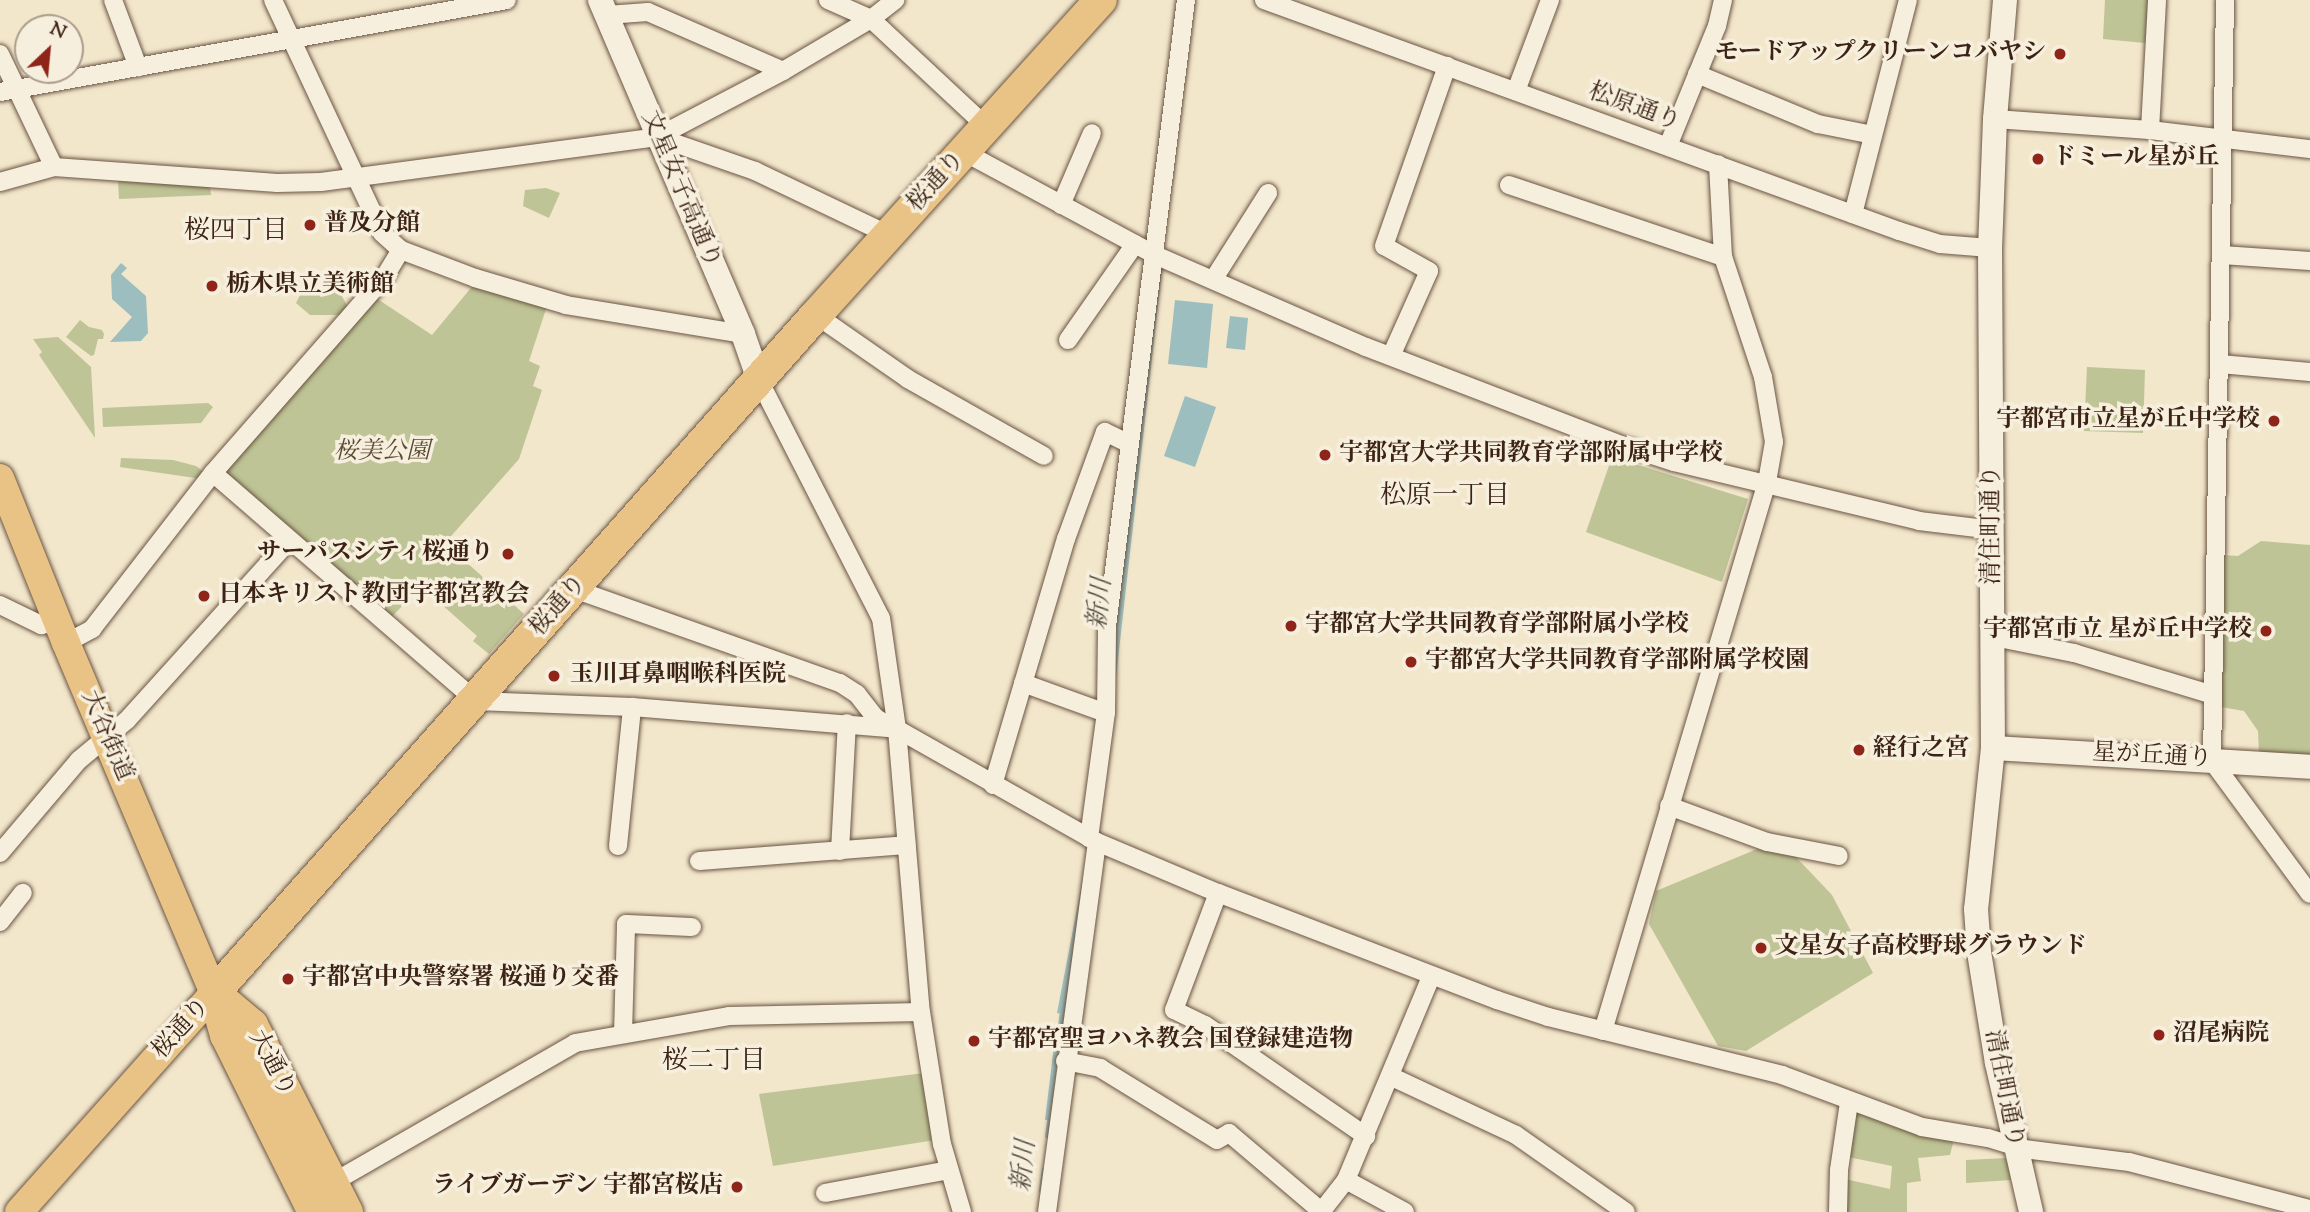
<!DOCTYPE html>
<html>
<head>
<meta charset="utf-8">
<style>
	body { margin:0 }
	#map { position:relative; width:2310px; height:1212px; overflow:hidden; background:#f2e6cb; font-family:"Sorts Mill Goudy","Noto Serif JP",serif }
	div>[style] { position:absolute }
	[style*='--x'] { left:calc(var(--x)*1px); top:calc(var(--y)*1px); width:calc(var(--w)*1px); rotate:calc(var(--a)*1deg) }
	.green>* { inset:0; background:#bec495 }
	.water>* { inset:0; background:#9dbebe }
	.stream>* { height:5px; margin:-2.5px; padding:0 2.5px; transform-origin:2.5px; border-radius:2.5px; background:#9dbebe }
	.roads { filter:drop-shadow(0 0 2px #6a5442) drop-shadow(0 0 2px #6a5442) }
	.street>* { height:18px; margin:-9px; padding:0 9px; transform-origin:9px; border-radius:9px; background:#f7efdd }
	.secondary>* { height:24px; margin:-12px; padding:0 12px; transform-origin:12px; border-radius:12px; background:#f7efdd }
	.primary>* { height:28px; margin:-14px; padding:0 14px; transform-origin:14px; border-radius:14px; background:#e9c386 }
	.highway>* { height:32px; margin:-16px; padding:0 16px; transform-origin:16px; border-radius:16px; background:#e9c386 }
	.dots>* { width:19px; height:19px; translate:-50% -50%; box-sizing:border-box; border:4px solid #f7efdd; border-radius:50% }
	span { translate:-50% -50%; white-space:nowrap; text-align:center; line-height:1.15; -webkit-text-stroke:7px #f7efdd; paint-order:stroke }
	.poi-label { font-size:24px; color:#3c2314; font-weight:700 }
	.right { translate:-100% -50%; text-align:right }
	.left { translate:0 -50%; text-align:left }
	.street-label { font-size:24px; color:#3c2314 }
	.park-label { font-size:24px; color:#5c4b34; font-style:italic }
	.neighbourhood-label { font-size:26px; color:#3c2314 }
	.water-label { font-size:26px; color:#595247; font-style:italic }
	.north { position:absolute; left:14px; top:14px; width:70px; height:70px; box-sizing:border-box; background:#f7efdd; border:2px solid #ac9d8d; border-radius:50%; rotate:26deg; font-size:19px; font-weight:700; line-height:28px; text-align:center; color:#3c2314 }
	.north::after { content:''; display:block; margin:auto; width:24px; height:32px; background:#8f2418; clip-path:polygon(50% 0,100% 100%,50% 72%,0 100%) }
</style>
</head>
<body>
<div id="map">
	<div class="green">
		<i style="clip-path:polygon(2105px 0,2157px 0,2155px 44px,2103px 39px)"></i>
		<i style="clip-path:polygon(118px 181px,210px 186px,211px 195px,119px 199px)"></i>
		<i style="clip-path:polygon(546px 188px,560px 193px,549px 218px,523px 206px,525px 190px)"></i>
		<i style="clip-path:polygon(475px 283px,547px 306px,529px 361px,540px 366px,533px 386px,542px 390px,519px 459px,445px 543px,524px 614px,489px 654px,473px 641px,477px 636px,421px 586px,388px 621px,226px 479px,225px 468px,376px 298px,432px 335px)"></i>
		<i style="clip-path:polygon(309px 287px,340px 293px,349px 309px,343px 315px,310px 315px,296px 303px,303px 289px,307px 291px)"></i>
		<i style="clip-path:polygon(80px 320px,89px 327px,102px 330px,104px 334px,103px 339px,98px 339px,94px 355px,91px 356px,66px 337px)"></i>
		<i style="clip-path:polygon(58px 337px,91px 367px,95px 438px,39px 355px,42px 352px,33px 339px)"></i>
		<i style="clip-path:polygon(2087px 367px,2145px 370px,2143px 433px,2084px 431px)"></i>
		<i style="clip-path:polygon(208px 403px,213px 407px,201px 423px,103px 427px,102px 408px)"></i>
		<i style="clip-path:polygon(1612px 457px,1748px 499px,1722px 582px,1586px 532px)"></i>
		<i style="clip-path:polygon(121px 458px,173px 460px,196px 466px,205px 473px,202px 479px,120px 467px)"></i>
		<i style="clip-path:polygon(2261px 541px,2310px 545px,2310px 756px,2259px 754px,2258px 731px,2244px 711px,2221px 707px,2222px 555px,2238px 556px)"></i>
		<i style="clip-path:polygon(1757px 849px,1795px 856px,1832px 895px,1873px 973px,1746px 1051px,1718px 1046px,1649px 924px,1656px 891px)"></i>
		<i style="clip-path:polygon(924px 1073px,935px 1140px,773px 1166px,759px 1094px)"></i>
		<i style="clip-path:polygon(1856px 1113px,1954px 1139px,1950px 1155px,1918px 1158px,1921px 1181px,1907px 1183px,1907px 1212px,1845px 1212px,1845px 1179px,1890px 1189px,1892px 1166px,1848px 1157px)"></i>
		<i style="clip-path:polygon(2006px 1158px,2011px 1180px,1966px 1183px,1966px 1160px)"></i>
	</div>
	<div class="water">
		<i style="clip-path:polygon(121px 263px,127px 268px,121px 274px,146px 296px,148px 333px,141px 341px,110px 342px,132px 317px,112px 299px,111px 275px)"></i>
		<i style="clip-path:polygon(1157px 269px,1162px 270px,1098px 836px,1092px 835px)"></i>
		<i style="clip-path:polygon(1175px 300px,1213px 304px,1207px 368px,1168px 364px)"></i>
		<i style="clip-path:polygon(1230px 316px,1248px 318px,1245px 350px,1226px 348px)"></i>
		<i style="clip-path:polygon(1185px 396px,1216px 407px,1195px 467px,1164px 456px)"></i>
		<i style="clip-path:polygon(1088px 851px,1094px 852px,1064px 1014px,1057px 1013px)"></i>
		<i style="clip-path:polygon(1056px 1029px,1061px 1029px,1051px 1120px,1045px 1120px)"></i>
	</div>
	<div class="stream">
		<i style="--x:1059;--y:1034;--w:25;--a:-83"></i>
		<i style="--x:1047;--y:1135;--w:22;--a:-82"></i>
		<i style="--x:1041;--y:1190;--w:21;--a:-82"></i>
	</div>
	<div class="roads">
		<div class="street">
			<i style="--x:113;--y:0;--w:72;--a:69.5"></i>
			<i style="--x:273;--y:0;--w:257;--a:64.9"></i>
			<i style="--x:382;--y:233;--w:25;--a:42"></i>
			<i style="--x:401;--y:250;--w:79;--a:20.7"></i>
			<i style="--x:475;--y:278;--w:95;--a:16.5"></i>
			<i style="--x:566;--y:305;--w:179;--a:9.3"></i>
			<i style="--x:828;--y:0;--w:47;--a:23.8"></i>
			<i style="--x:871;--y:19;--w:158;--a:43"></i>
			<i style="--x:1264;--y:0;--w:676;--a:19.99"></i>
			<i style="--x:1899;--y:231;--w:43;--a:17.6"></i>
			<i style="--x:1940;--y:244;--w:50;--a:4.6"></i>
			<i style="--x:2225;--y:0;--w:761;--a:90.98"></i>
			<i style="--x:2212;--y:761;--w:165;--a:53.6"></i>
			<i style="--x:607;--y:15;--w:41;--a:-4.2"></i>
			<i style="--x:648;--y:12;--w:147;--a:23.6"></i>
			<i style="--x:0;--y:54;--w:125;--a:64.5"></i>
			<i style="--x:1697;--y:74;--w:131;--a:22.5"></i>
			<i style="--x:1818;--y:124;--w:56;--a:11.3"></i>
			<i style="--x:1516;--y:91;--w:97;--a:-69.5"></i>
			<i style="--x:0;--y:92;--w:515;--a:-10.28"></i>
			<i style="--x:1995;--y:119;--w:155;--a:4.1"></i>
			<i style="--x:2150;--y:130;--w:161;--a:6.8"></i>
			<i style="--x:2150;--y:130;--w:130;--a:-86.9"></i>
			<i style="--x:657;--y:137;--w:104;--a:19.1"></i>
			<i style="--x:755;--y:171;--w:148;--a:25.5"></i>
			<i style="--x:1668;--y:146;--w:130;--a:-67.8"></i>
			<i style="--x:1717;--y:26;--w:27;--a:-77"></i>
			<i style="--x:964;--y:152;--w:217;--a:28.3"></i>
			<i style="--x:1155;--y:255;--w:230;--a:23.6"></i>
			<i style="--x:1366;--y:347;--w:273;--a:21"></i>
			<i style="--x:1621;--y:445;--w:56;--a:17.8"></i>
			<i style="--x:1674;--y:462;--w:252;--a:13.5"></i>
			<i style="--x:1919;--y:521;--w:75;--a:6.9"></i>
			<i style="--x:0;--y:182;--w:56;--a:-15.5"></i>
			<i style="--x:54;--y:167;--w:224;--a:4.1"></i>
			<i style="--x:277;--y:183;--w:44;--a:-1.3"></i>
			<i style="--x:321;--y:182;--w:339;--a:-7.6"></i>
			<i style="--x:657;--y:137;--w:142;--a:-27.6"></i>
			<i style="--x:783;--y:71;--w:102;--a:-30.6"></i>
			<i style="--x:871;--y:19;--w:31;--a:-38"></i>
			<i style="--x:1509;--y:185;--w:226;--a:18.6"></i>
			<i style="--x:1061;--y:205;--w:78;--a:-66.7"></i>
			<i style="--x:1853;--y:214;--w:221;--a:-75.6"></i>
			<i style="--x:2222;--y:255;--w:88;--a:3.9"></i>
			<i style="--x:1213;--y:280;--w:103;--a:-57.7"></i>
			<i style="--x:816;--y:315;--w:112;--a:34.8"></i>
			<i style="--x:908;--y:379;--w:156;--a:29.5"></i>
			<i style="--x:1068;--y:340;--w:117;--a:-55.1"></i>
			<i style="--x:1391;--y:356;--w:93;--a:-65.9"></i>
			<i style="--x:1429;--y:271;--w:51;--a:-150.9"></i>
			<i style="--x:1384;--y:246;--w:191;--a:-70.7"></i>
			<i style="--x:2220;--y:364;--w:90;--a:5.1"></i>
			<i style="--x:759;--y:380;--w:267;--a:62.9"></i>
			<i style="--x:881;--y:618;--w:112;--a:81.8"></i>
			<i style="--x:897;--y:729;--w:284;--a:85.2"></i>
			<i style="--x:921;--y:1012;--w:134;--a:81"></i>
			<i style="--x:942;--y:1144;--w:71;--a:73.6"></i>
			<i style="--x:213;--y:473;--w:348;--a:40.9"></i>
			<i style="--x:476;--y:701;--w:156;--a:2.2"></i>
			<i style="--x:632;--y:707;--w:266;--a:4.7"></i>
			<i style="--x:897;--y:729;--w:230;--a:29.5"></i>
			<i style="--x:1097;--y:842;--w:131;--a:22.9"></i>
			<i style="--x:1218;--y:893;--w:299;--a:21"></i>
			<i style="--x:1497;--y:1000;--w:54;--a:18.4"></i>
			<i style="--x:1548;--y:1017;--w:241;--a:13.9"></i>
			<i style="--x:1782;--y:1075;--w:149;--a:20.4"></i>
			<i style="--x:1922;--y:1127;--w:67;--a:9.5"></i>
			<i style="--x:1988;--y:1138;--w:38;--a:17"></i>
			<i style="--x:2024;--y:1149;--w:106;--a:7.1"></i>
			<i style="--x:2129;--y:1162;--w:187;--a:14.6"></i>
			<i style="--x:574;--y:589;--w:282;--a:19.5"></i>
			<i style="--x:840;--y:683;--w:20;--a:33"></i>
			<i style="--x:857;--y:694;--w:31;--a:52"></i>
			<i style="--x:876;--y:718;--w:17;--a:31"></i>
			<i style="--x:0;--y:605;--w:46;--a:26"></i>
			<i style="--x:41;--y:625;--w:17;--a:-10"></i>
			<i style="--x:1994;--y:637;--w:82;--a:11.3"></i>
			<i style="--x:2074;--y:653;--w:145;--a:16.8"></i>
			<i style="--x:66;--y:643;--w:30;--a:-28"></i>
			<i style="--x:92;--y:629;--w:197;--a:-52.2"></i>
			<i style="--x:213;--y:473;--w:259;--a:-48.8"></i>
			<i style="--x:384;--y:278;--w:33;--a:-59"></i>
			<i style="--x:1023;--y:683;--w:88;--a:19.9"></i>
			<i style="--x:993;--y:785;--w:257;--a:-73.5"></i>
			<i style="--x:1066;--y:539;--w:114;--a:-70"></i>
			<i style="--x:1105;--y:432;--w:25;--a:26"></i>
			<i style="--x:1669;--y:806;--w:104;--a:20.2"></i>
			<i style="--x:1767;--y:842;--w:73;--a:11"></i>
			<i style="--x:1089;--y:838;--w:126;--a:-82.3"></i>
			<i style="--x:1106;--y:713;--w:87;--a:-89.3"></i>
			<i style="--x:1107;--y:626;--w:631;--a:-82.81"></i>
			<i style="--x:618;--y:846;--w:140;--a:-84.2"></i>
			<i style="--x:840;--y:851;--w:128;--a:-86.9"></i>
			<i style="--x:0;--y:853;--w:122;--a:-49.7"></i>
			<i style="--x:79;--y:760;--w:62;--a:-39.8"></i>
			<i style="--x:127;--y:720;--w:241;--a:-47.9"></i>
			<i style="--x:699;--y:861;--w:208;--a:-4.4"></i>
			<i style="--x:1218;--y:893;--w:125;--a:110.6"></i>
			<i style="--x:1174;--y:1010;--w:34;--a:26"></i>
			<i style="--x:1205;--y:1025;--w:196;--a:34.6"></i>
			<i style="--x:0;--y:922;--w:37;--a:-52"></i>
			<i style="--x:1603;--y:1031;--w:573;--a:-73.37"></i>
			<i style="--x:1767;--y:482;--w:41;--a:-80.1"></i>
			<i style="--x:1774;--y:442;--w:66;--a:-99.6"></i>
			<i style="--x:1763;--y:377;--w:126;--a:-108.4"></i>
			<i style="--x:1723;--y:257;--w:93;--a:-93.1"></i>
			<i style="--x:623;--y:1034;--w:110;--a:-88.4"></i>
			<i style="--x:626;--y:924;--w:66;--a:2.6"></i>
			<i style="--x:1065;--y:1061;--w:36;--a:11"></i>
			<i style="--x:1100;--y:1068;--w:137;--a:31.6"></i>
			<i style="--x:1217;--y:1140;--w:14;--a:-30"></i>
			<i style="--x:1229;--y:1133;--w:122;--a:40.3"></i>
			<i style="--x:1390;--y:1076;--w:139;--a:25.1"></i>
			<i style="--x:1516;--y:1135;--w:134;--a:35"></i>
			<i style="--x:1346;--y:1180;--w:67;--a:28.5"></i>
			<i style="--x:332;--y:1183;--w:280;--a:-29.9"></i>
			<i style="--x:575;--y:1043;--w:156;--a:-9.9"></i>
			<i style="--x:729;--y:1016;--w:192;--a:-1.2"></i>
			<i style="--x:825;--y:1193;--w:126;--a:-10.5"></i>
			<i style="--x:1047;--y:1212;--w:373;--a:-82.3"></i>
			<i style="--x:1321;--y:1212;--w:41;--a:-52"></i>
			<i style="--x:1346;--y:1180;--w:220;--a:-67.3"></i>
			<i style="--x:1838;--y:1212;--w:42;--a:-88.6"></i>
			<i style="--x:1839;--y:1170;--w:69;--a:-81.6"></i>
		</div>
		<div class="secondary">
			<i style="--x:600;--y:0;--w:363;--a:66.8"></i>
			<i style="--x:743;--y:334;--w:49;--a:70.8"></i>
			<i style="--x:2005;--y:0;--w:119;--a:94.8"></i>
			<i style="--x:1995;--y:119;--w:129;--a:92.2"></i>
			<i style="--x:1990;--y:248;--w:500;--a:89.66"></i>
			<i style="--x:1993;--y:748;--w:162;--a:96"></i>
			<i style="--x:1976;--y:909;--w:43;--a:86"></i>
			<i style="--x:1979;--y:952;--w:112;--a:80.8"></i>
			<i style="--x:1997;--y:1063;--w:153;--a:77.1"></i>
			<i style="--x:1993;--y:748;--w:318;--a:3.4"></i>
		</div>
		<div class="primary">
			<i style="--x:0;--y:478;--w:178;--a:68.2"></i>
			<i style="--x:66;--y:643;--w:380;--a:67.1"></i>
			<i style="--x:214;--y:993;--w:293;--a:131.7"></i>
		</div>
		<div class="highway">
			<i style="--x:214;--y:993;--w:907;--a:-48.4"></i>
			<i style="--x:816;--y:315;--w:425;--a:-47.9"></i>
			<i style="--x:214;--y:993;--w:50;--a:40.1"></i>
			<i style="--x:252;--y:1025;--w:210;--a:63.1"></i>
			<i style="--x:214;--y:993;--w:44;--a:74.1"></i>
			<i style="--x:226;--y:1035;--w:198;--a:63.6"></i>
		</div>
	</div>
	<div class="dots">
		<i style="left:2060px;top:54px;background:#8f2418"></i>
		<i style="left:2038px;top:159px;background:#8f2418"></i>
		<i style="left:310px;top:225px;background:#8f2418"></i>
		<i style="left:212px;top:286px;background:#8f2418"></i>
		<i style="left:2274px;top:421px;background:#8f2418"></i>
		<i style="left:1325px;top:455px;background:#8f2418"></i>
		<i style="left:508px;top:554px;background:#8f2418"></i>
		<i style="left:204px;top:596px;background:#8f2418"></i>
		<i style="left:1291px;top:626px;background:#8f2418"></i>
		<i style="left:2266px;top:631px;background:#8f2418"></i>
		<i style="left:1411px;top:662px;background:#8f2418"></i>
		<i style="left:554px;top:676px;background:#8f2418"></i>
		<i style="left:1859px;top:750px;background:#8f2418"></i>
		<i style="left:1761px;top:948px;background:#8f2418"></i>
		<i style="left:288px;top:979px;background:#8f2418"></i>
		<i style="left:2159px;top:1035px;background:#8f2418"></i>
		<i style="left:974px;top:1041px;background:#8f2418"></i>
		<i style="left:737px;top:1187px;background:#8f2418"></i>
	</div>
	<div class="poi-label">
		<span class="right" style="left:2046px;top:54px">モードアップクリーンコバヤシ</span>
		<span class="left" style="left:2052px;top:159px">ドミール星が丘</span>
		<span class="left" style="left:324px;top:225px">普及分館</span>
		<span class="left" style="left:226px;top:286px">栃木県立美術館</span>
		<span class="right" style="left:2260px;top:421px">宇都宮市立星が丘中学校</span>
		<span class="left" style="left:1339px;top:455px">宇都宮大学共同教育学部附属中学校</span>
		<span class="right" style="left:494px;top:554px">サーパスシティ桜通り</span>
		<span class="left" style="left:218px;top:596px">日本キリスト教団宇都宮教会</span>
		<span class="left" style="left:1305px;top:626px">宇都宮大学共同教育学部附属小学校</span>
		<span class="right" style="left:2252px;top:631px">宇都宮市立 星が丘中学校</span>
		<span class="left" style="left:1425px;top:662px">宇都宮大学共同教育学部附属学校園</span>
		<span class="left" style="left:570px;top:676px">玉川耳鼻咽喉科医院</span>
		<span class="left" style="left:1873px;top:750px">経行之宮</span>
		<span class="left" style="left:1775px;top:948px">文星女子高校野球グラウンド</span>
		<span class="left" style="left:302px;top:979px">宇都宮中央警察署 桜通り交番</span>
		<span class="left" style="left:2173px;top:1035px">沼尾病院</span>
		<span class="left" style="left:988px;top:1041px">宇都宮聖ヨハネ教会 国登録建造物</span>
		<span class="right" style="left:723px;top:1187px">ライブガーデン 宇都宮桜店</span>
	</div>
	<div class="street-label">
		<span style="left:1634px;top:108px;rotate:20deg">松原通り</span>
		<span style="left:937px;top:182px;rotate:-48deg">桜通り</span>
		<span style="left:680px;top:190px;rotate:67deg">文星女子高通り</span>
		<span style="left:1993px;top:525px;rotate:-90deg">清住町通り</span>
		<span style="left:559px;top:606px;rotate:-49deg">桜通り</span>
		<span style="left:106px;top:736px;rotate:67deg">大谷街道</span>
		<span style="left:2152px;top:757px;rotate:3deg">星が丘通り</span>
		<span style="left:182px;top:1029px;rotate:-48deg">桜通り</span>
		<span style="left:271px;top:1064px;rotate:62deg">大通り</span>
		<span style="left:2003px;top:1089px;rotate:79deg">清住町通り</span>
	</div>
	<div class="park-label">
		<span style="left:382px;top:453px">桜美公園</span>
	</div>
	<div class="neighbourhood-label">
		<span style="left:236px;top:232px">桜四丁目</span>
		<span style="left:1445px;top:497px">松原一丁目</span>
		<span style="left:714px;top:1062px">桜二丁目</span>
	</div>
	<div class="water-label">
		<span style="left:1101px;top:604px;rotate:-84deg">新川</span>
		<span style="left:1025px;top:1166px;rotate:-84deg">新川</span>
	</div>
	<div class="north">N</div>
</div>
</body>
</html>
